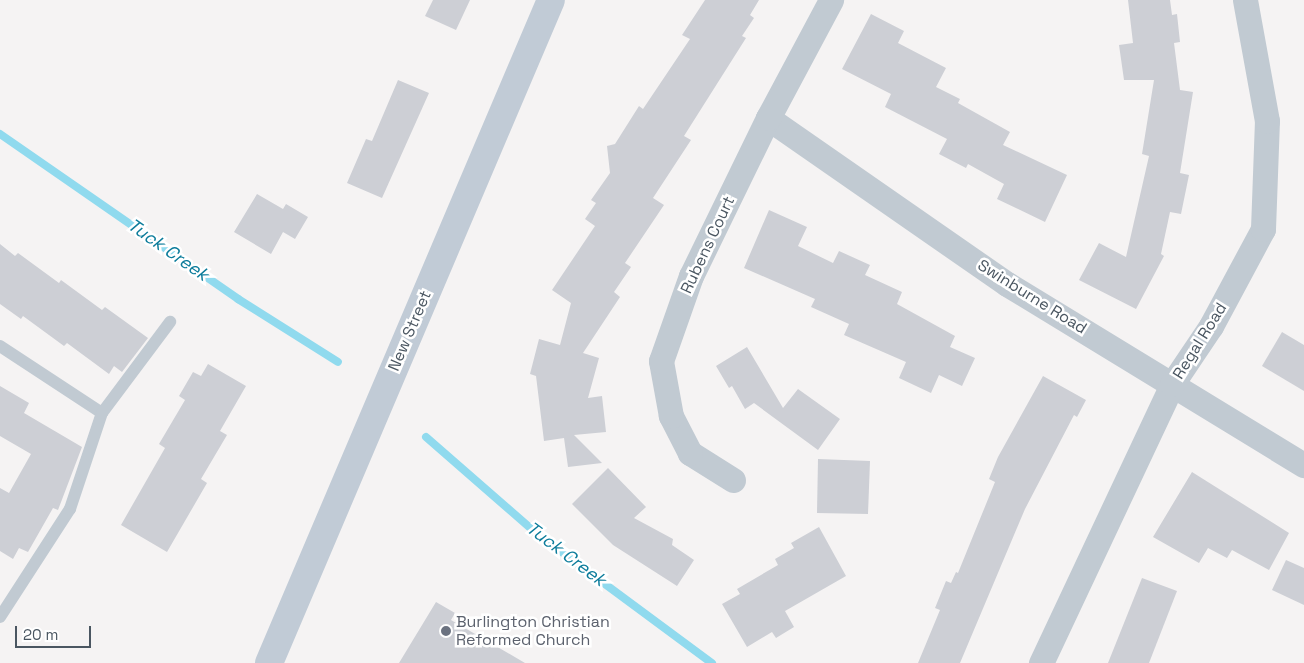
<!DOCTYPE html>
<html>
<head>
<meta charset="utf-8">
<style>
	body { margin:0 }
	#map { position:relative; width:1304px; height:663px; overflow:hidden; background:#f5f3f3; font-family:"Space Grotesk",sans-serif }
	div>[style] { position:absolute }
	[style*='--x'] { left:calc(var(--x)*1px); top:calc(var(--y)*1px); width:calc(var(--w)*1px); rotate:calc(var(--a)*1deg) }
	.stream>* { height:8px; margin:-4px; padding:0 4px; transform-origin:4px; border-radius:4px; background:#90daee }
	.building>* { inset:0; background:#cdcfd5 }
	.lane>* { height:12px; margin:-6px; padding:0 6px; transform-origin:6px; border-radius:6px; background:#c1cad2 }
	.street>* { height:25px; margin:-12.5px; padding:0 12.5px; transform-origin:12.5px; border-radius:12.5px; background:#c1cad2 }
	.secondary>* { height:28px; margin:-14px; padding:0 14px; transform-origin:14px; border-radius:14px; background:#c1cbd6 }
	.dots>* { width:14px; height:14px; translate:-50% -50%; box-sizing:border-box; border:2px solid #fff; border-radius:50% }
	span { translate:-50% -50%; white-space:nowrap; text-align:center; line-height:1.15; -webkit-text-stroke:5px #fff; paint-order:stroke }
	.street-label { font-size:16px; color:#4a5661 }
	.worship-label { font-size:16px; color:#5b616d }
	.left { translate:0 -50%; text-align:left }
	.water-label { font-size:18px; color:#0c7c9b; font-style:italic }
	.scale { position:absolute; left:15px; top:626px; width:76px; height:22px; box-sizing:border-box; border:2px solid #4a5661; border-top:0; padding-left:6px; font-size:15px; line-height:18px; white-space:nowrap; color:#4a5661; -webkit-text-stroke:4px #fff; paint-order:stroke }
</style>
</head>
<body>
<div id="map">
	<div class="stream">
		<i style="--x:0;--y:134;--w:290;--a:34.7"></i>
		<i style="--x:238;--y:299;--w:118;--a:32.2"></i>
		<i style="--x:426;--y:437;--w:146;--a:41.1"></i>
		<i style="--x:536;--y:533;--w:219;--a:36.5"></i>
	</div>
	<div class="building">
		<i style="clip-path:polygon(433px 0,470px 0,456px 30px,425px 16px)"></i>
		<i style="clip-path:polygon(705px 0,759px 0,750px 15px,754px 18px,742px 36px,746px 38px,684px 136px,691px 140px,653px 198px,664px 205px,625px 263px,631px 267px,614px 292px,620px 297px,583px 353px,599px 358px,588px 398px,602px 396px,606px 432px,574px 435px,602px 463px,568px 467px,564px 438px,544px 441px,536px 376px,530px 374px,539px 339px,560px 345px,571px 303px,552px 290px,595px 226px,585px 219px,596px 203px,591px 200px,610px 173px,607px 146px,615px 144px,639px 106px,643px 109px,690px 39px,682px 35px)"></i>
		<i style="clip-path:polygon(1128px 0,1170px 0,1172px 15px,1177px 14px,1180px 42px,1174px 43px,1180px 90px,1193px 92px,1180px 173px,1189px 175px,1181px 214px,1170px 212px,1161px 254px,1164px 256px,1136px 309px,1079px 280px,1099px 243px,1126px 257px,1149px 156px,1142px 154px,1154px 80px,1124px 80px,1119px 45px,1133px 43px)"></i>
		<i style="clip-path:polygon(871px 14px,904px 31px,898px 43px,946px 68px,936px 87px,960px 99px,958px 103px,1010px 132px,1003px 145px,1067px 175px,1045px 222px,997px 199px,1004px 184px,968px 164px,966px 168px,939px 154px,947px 139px,885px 107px,891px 94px,842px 69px)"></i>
		<i style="clip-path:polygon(398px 80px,429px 93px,382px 198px,347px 183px,366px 139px,372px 141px)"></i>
		<i style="clip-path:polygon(257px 194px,283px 209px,286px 204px,308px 217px,295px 239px,283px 232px,271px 254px,234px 232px)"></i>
		<i style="clip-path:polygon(769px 210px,807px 227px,798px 246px,833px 263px,839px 251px,870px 265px,865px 275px,902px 292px,897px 304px,955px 336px,950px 347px,975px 358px,962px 386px,939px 375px,931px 393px,899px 378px,906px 362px,844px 335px,849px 324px,811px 307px,815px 299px,744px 268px)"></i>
		<i style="clip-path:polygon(0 244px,15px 256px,18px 253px,59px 283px,61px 280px,102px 310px,105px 307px,148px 338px,122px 372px,114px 366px,109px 374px,67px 343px,64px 346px,23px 316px,21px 319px,0 304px)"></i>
		<i style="clip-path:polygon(1282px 332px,1304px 345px,1304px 391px,1262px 366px)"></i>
		<i style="clip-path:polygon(747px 347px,783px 408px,798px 389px,840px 419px,818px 450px,754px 403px,745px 409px,732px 386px,729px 388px,716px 366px)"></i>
		<i style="clip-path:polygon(208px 364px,246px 386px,220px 431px,227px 435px,201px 479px,207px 483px,167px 552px,121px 525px,165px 448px,159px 444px,185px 400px,179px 396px,193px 372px,201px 376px)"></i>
		<i style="clip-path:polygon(1043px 376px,1086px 400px,1077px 417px,1074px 415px,1025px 509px,960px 663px,918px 663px,940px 610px,935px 608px,946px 581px,951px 583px,956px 572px,958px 573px,995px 482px,989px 479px,998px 457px)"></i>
		<i style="clip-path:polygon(0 386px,29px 403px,24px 413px,82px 447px,58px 510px,53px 508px,28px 552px,19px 548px,13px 559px,0 551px,0 488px,9px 493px,31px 454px,0 436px)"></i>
		<i style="clip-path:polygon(818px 459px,870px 461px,868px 514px,817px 513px)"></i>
		<i style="clip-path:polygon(608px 468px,646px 507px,634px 518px,673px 539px,672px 545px,694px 560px,677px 586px,613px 545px,572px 504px)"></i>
		<i style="clip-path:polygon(1192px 472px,1289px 533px,1269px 570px,1232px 550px,1227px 558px,1208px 548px,1199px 563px,1153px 537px)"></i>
		<i style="clip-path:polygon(819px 527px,846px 576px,785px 611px,794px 627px,776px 638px,772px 632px,747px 647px,722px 604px,740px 594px,737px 589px,778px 565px,775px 559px,794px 548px,791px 543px)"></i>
		<i style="clip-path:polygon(1286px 560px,1304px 568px,1304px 605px,1272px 590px)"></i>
		<i style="clip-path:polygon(1142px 578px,1177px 591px,1149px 663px,1108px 663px)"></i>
		<i style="clip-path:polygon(436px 602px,455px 613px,451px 620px,525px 663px,399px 663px)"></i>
	</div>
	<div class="lane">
		<i style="--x:0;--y:346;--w:122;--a:33.3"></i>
		<i style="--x:0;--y:617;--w:129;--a:-57.1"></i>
		<i style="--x:70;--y:509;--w:101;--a:-71.6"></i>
		<i style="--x:102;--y:413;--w:114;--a:-53.2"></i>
	</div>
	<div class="street">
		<i style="--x:768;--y:118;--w:291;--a:34.8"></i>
		<i style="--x:1007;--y:284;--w:348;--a:31.4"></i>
		<i style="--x:733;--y:480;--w:51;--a:-147.9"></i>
		<i style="--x:690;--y:453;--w:42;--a:-117.2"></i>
		<i style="--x:671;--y:416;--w:56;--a:-100.3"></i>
		<i style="--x:661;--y:361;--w:90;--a:-70.6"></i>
		<i style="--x:691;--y:276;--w:176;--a:-64"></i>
		<i style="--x:768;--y:118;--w:134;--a:-61.9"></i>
		<i style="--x:1041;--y:663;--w:308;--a:-64.8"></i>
		<i style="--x:1172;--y:384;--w:70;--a:-56.1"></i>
		<i style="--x:1211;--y:326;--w:110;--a:-61.8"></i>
		<i style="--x:1263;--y:229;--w:108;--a:-87.9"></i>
		<i style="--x:1267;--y:121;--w:123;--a:-100.3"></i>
	</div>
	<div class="secondary">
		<i style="--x:269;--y:663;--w:720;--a:-66.96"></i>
	</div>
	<div class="dots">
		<i style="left:446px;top:631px;background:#6b7280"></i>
	</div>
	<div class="street-label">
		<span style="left:708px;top:245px;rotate:-65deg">Rubens Court</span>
		<span style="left:1032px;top:297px;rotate:32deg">Swinburne Road</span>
		<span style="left:410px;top:331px;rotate:-67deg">New Street</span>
		<span style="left:1200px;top:341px;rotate:-58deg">Regal Road</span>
	</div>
	<div class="worship-label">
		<span class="left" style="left:456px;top:631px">Burlington Christian<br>Reformed Church</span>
	</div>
	<div class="water-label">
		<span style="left:168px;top:250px;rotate:35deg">Tuck Creek</span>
		<span style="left:566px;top:554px;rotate:37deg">Tuck Creek</span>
	</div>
	<div class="scale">20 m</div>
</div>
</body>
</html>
